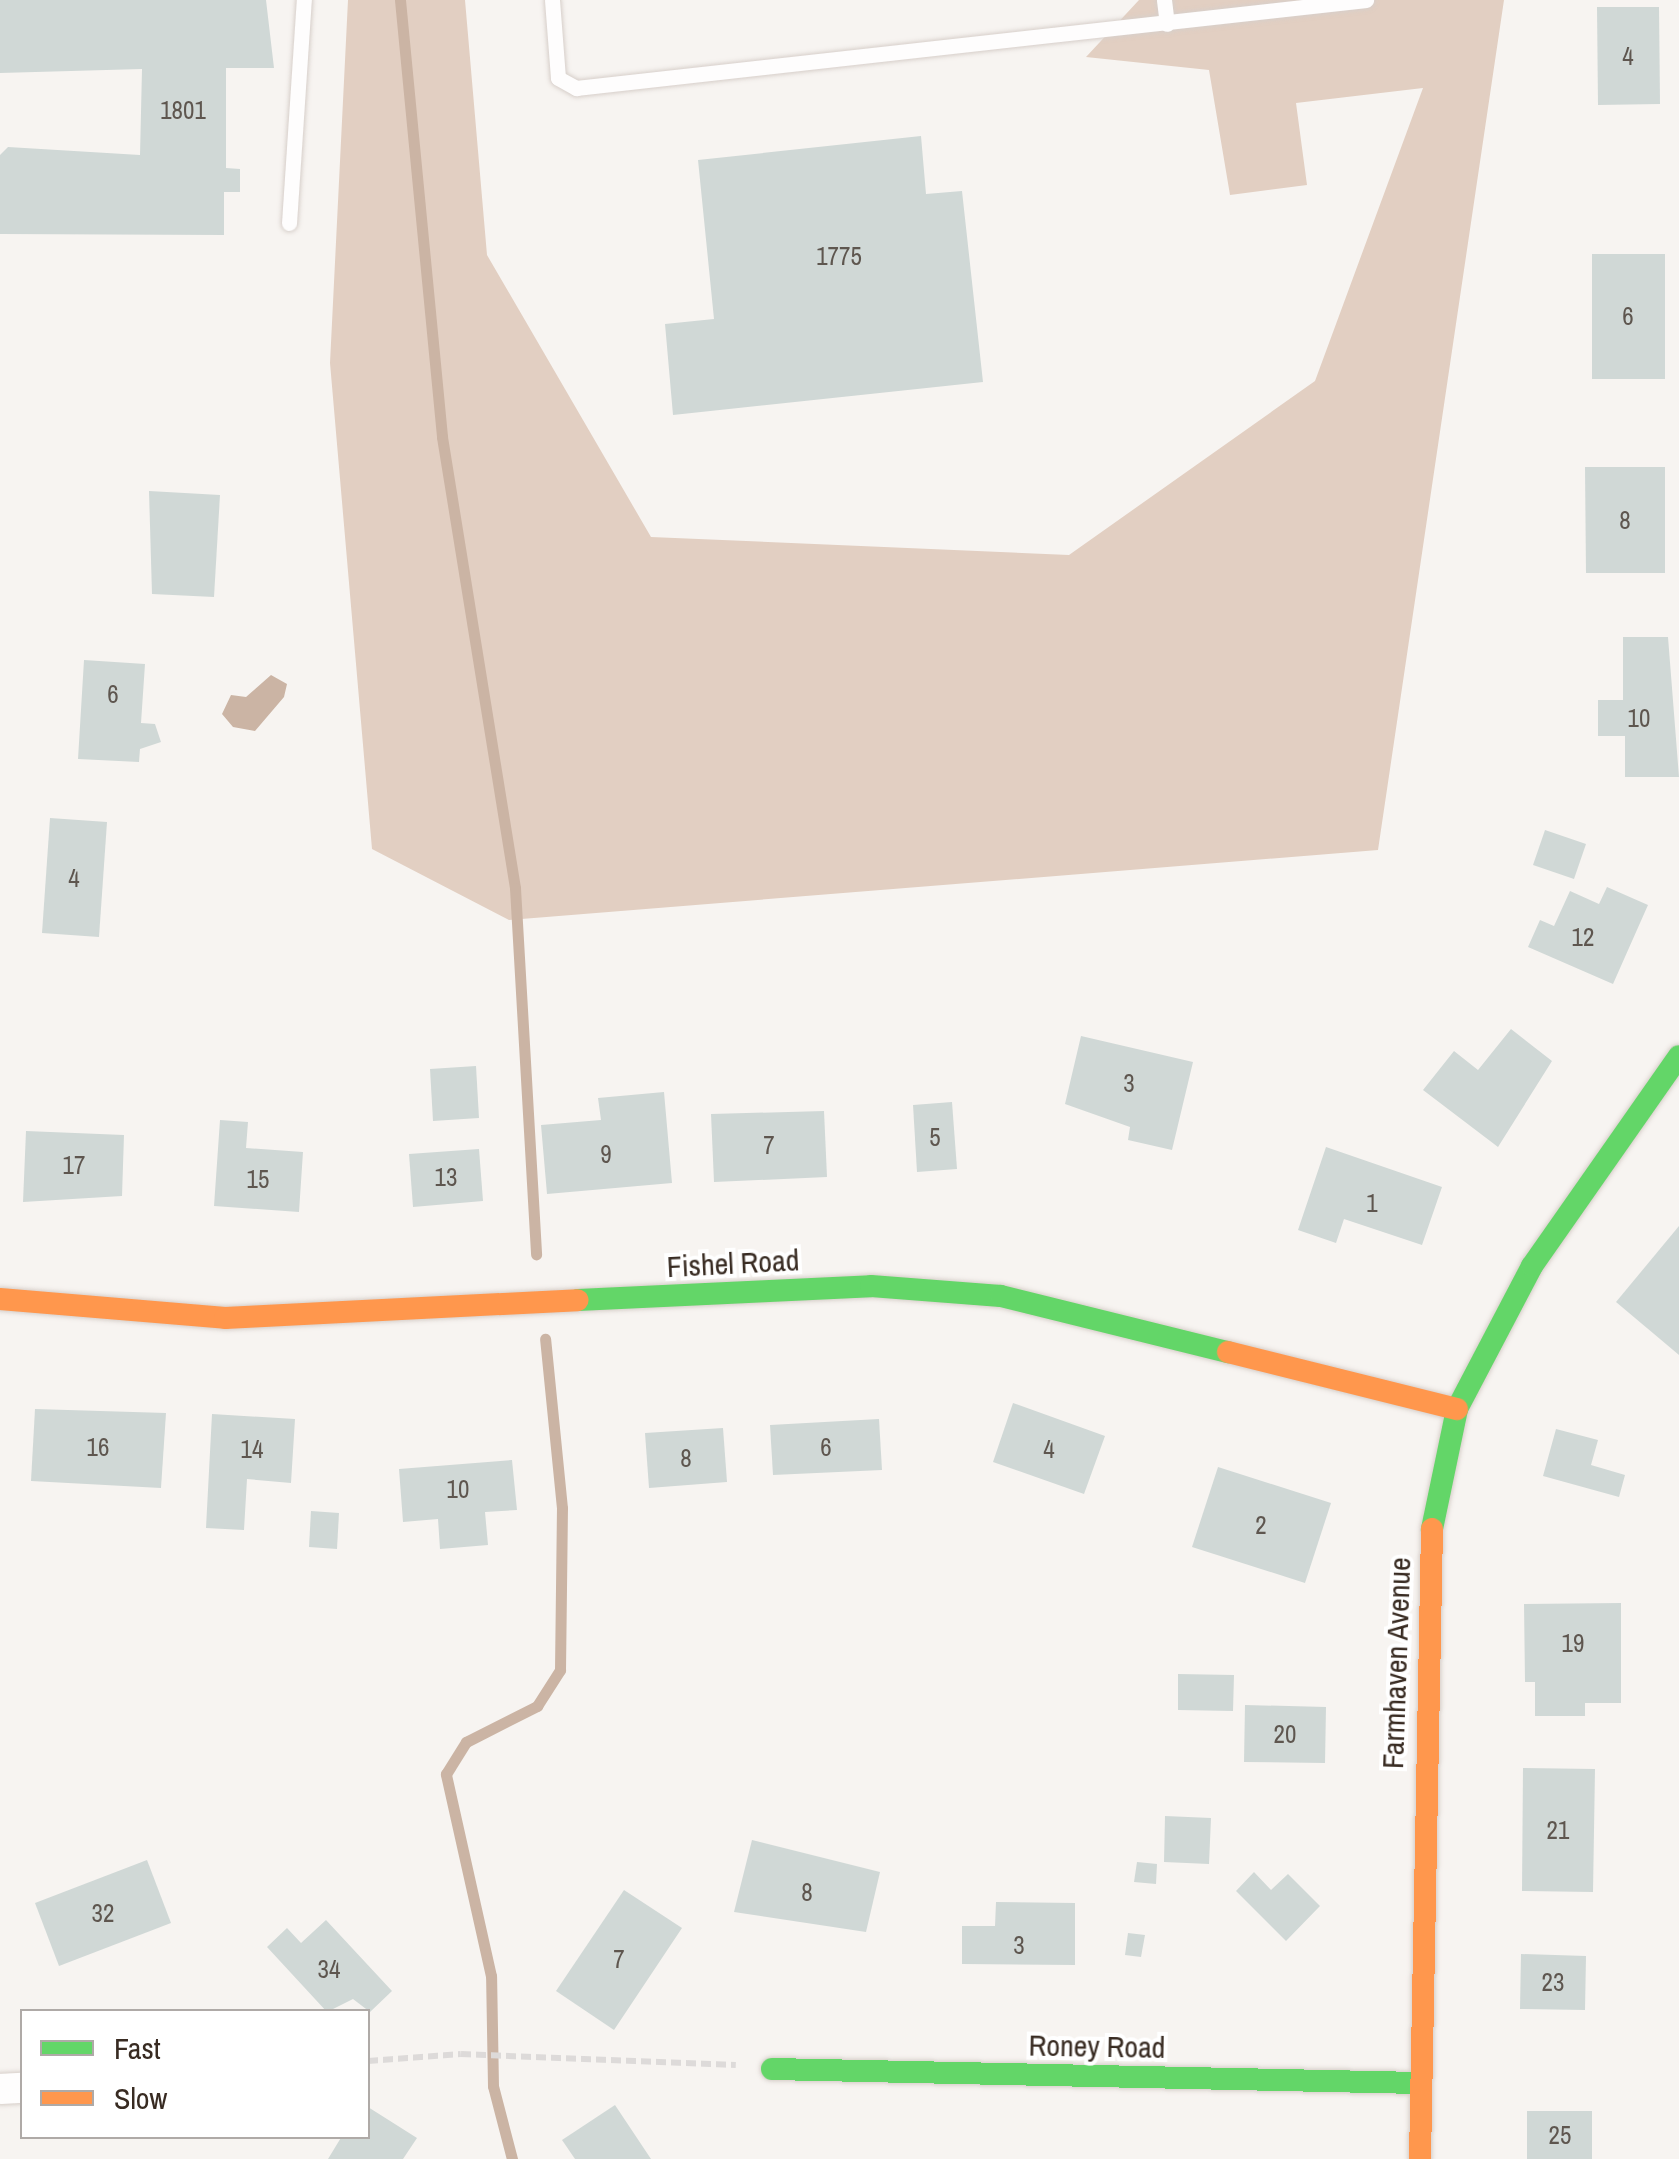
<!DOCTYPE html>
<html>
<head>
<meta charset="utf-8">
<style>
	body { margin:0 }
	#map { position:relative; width:1679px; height:2159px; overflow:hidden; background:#f7f4f1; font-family:"Archivo Narrow",sans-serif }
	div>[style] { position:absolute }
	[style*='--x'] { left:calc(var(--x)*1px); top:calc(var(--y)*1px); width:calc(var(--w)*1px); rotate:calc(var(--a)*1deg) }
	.forest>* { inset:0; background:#e2cfc2 }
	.water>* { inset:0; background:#cbb4a4 }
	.stream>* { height:11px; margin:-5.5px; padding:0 5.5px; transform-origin:5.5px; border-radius:5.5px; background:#cbb4a4 }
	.building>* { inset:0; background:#d0d8d6 }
	.path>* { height:6px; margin-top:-3px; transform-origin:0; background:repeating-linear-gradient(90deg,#dddad9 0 10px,transparent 0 15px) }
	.roads { filter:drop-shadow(0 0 2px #d7cfca) drop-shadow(0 0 2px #d7cfca) }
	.lane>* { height:15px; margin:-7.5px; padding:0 7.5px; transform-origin:7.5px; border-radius:7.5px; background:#fefdfd }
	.street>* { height:30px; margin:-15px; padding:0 15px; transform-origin:15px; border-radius:15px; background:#fefdfd }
	.fast>* { height:22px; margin:-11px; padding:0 11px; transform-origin:11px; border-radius:11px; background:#63d668 }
	.slow>* { height:22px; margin:-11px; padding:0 11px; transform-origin:11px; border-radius:11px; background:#ff974d }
	span { translate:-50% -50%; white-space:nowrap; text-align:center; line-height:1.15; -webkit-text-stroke:8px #fff; paint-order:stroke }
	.number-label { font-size:25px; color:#5e564f }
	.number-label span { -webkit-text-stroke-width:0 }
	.street-label { font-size:30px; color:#382b22 }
	.legend { position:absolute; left:20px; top:2009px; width:350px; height:130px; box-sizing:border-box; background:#fff; border:2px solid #afaaa7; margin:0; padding:12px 18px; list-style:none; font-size:30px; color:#382b22 }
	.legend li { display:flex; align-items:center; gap:20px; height:50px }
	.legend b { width:50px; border:2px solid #afaaa7 }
</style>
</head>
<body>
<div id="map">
	<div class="forest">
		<i style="clip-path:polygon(348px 0,465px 0,487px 255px,651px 537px,1069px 555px,1315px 381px,1423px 88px,1296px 103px,1307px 185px,1230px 195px,1209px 70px,1086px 57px,1139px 0,1504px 0,1378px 850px,509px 920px,372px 849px,330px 363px)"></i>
	</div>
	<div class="water">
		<i style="clip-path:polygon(271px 675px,287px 684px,284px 697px,255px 731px,233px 727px,222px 714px,231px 695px,246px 697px)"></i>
	</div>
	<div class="stream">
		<i style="--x:400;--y:0;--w:439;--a:84.5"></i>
		<i style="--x:442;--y:437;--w:457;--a:80.8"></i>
		<i style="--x:515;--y:888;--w:367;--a:86.7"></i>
		<i style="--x:512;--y:2159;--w:75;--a:-104.6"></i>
		<i style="--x:493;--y:2086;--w:110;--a:-91"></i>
		<i style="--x:491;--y:1976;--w:207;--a:-102.6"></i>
		<i style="--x:446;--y:1774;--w:38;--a:-58"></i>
		<i style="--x:466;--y:1742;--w:80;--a:-26.9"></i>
		<i style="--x:537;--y:1706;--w:43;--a:-57.4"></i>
		<i style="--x:560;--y:1670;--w:162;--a:-89.3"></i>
		<i style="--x:562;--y:1508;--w:170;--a:-95.7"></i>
	</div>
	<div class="building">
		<i style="clip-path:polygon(0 0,266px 0,274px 68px,226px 68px,226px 168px,240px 169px,240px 192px,224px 192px,224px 235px,0 234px,0 155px,8px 147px,140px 155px,142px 69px,0 73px)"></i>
		<i style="clip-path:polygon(1597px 7px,1659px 7px,1660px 104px,1598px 105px)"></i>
		<i style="clip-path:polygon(921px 136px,926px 194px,962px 191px,983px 382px,673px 415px,665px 324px,714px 319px,698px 160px)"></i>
		<i style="clip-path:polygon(1592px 254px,1665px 254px,1665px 379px,1592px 379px)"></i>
		<i style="clip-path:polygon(1585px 467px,1665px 467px,1665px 573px,1586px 573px)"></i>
		<i style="clip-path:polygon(149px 491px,220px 495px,214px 597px,152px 594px)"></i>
		<i style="clip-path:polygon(1623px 637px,1668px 637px,1679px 777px,1625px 777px,1625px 736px,1598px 736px,1598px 700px,1623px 700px)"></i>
		<i style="clip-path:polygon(84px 660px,145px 664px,141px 723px,155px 724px,161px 742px,140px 749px,139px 762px,78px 759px)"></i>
		<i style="clip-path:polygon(50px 818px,107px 822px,99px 937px,42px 933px)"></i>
		<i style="clip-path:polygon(1545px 830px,1586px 844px,1574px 879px,1533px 865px)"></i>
		<i style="clip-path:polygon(1607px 887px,1648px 905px,1613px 984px,1528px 947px,1540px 920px,1554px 926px,1570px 891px,1599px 904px)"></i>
		<i style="clip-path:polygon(1511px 1029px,1552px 1061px,1498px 1147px,1423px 1090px,1454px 1051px,1478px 1070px)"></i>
		<i style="clip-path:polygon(1081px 1036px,1193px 1062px,1172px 1150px,1128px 1140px,1130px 1127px,1065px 1104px)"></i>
		<i style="clip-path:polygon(476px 1066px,479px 1118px,433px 1121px,430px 1069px)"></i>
		<i style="clip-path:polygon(664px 1092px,672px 1183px,547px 1194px,541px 1125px,601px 1120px,598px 1098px)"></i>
		<i style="clip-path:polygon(952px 1102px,957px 1169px,917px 1172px,913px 1105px)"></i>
		<i style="clip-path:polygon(824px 1111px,827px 1177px,714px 1182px,711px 1114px)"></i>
		<i style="clip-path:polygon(220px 1120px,248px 1122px,246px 1148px,303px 1152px,299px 1212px,214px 1206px)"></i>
		<i style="clip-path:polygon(26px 1131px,124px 1135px,122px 1196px,23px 1202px)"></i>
		<i style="clip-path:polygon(1326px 1147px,1442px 1187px,1422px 1245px,1344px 1219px,1336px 1243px,1298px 1230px)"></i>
		<i style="clip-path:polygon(479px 1149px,483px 1201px,413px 1207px,409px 1154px)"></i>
		<i style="clip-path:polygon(1679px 1226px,1679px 1355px,1616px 1302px)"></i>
		<i style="clip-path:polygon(1013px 1403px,1105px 1436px,1084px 1494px,993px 1462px)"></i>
		<i style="clip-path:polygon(35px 1409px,166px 1413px,161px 1488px,31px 1481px)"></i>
		<i style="clip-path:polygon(212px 1414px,295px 1419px,291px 1483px,247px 1479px,244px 1530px,206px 1528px)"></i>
		<i style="clip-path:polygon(879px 1419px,882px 1470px,773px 1475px,770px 1425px)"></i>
		<i style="clip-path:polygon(723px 1428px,727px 1482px,649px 1488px,645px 1433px)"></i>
		<i style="clip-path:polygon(1556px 1429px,1598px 1440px,1591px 1465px,1625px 1475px,1619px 1497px,1543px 1476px)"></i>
		<i style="clip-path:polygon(512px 1460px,517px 1510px,485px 1512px,488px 1545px,440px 1549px,438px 1519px,403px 1522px,399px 1469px)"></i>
		<i style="clip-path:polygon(1218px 1467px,1331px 1503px,1305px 1583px,1192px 1547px)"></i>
		<i style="clip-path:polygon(311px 1511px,339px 1513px,337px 1549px,309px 1547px)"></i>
		<i style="clip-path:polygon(1621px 1603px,1621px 1703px,1585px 1703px,1585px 1716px,1535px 1716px,1535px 1682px,1525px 1682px,1524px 1604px)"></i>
		<i style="clip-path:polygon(1178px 1674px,1234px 1675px,1233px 1711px,1178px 1710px)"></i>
		<i style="clip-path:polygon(1245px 1705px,1326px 1707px,1325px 1763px,1244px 1762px)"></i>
		<i style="clip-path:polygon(1523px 1768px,1595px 1769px,1593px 1892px,1522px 1891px)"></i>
		<i style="clip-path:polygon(1165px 1816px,1211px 1818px,1209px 1864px,1164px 1862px)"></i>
		<i style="clip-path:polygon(752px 1840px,880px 1872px,866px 1932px,734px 1912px)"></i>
		<i style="clip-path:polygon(147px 1860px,171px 1923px,59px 1966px,35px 1903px)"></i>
		<i style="clip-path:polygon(1137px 1862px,1157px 1864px,1156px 1884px,1134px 1882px)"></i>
		<i style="clip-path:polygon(1254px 1872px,1271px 1890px,1288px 1874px,1320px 1906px,1286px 1941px,1236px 1891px)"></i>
		<i style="clip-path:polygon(624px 1890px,682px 1928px,614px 2030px,556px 1991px)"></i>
		<i style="clip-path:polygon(996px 1902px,1075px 1903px,1075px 1965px,962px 1964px,962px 1926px,995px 1926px)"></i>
		<i style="clip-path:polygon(326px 1920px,392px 1991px,370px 2012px,353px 1999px,327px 2012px,267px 1947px,287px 1928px,301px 1943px)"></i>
		<i style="clip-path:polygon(1128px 1933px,1145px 1935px,1141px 1957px,1125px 1955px)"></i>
		<i style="clip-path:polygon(1521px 1954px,1586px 1956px,1585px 2010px,1520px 2009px)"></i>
		<i style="clip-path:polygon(615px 2105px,651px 2159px,575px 2159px,562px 2140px)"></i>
		<i style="clip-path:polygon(368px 2107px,417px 2138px,403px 2159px,328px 2159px,342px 2136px,368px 2136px)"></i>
		<i style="clip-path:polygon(1527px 2111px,1592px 2111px,1592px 2159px,1527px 2159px)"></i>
	</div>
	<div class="path">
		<i style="--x:368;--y:2061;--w:93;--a:-4.3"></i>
		<i style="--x:461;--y:2054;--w:275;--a:2.3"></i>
	</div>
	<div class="roads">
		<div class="lane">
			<i style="--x:552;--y:0;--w:78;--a:85.6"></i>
			<i style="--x:558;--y:78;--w:21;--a:29"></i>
			<i style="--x:576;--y:88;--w:795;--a:-6.36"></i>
			<i style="--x:1164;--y:0;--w:24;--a:83"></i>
			<i style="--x:289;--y:223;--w:224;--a:-86.2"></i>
		</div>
		<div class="street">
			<i style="--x:0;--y:2089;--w:22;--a:-3"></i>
		</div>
		<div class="fast">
			<i style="--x:578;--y:1300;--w:293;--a:-2.7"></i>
			<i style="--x:871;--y:1286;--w:130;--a:4.4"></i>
			<i style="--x:1001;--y:1296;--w:234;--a:13.9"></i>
			<i style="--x:1432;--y:1529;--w:123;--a:-78.2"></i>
			<i style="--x:1457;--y:1409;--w:161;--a:-62.3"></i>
			<i style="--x:1532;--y:1266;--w:256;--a:-55"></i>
			<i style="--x:772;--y:2069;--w:649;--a:1.24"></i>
		</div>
		<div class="slow">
			<i style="--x:0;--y:1299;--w:226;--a:4.8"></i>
			<i style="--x:225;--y:1318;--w:353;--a:-2.9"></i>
			<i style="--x:1228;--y:1352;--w:236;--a:14"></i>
			<i style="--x:1420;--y:2159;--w:630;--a:-88.91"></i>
		</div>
	</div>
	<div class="number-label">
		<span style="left:1628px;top:56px">4</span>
		<span style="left:183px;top:110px">1801</span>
		<span style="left:839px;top:256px">1775</span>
		<span style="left:1628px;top:316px">6</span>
		<span style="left:1625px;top:520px">8</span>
		<span style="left:113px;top:694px">6</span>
		<span style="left:1639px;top:718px">10</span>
		<span style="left:74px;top:878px">4</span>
		<span style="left:1583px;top:937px">12</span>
		<span style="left:1129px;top:1083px">3</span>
		<span style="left:935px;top:1137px">5</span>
		<span style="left:769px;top:1145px">7</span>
		<span style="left:606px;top:1154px">9</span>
		<span style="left:74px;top:1165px">17</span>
		<span style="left:446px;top:1177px">13</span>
		<span style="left:258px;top:1179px">15</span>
		<span style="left:1372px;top:1203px">1</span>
		<span style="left:98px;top:1447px">16</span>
		<span style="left:826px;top:1447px">6</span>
		<span style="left:252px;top:1449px">14</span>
		<span style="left:1049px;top:1449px">4</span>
		<span style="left:686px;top:1458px">8</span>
		<span style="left:458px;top:1489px">10</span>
		<span style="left:1261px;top:1525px">2</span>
		<span style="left:1573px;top:1643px">19</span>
		<span style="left:1285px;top:1734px">20</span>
		<span style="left:1558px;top:1830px">21</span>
		<span style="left:807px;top:1892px">8</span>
		<span style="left:103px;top:1913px">32</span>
		<span style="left:1019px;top:1945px">3</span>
		<span style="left:619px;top:1959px">7</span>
		<span style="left:329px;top:1969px">34</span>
		<span style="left:1553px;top:1982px">23</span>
		<span style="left:1560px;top:2135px">25</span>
	</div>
	<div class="street-label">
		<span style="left:733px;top:1263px;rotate:-3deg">Fishel Road</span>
		<span style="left:1396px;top:1663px;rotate:-88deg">Farmhaven Avenue</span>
		<span style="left:1097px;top:2046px;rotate:1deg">Roney Road</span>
	</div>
	<ul class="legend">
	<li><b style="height:12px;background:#63d668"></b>Fast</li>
	<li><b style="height:12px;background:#ff974d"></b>Slow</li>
	</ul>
</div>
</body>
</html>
